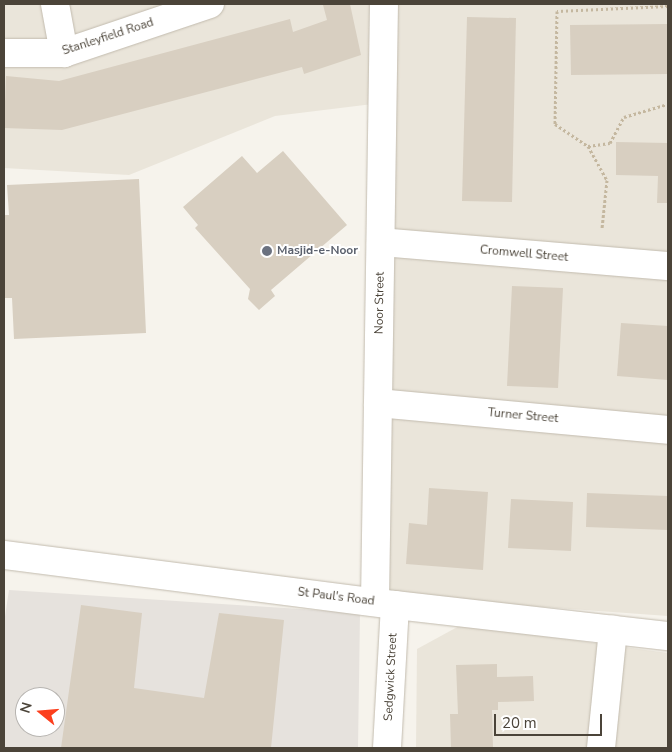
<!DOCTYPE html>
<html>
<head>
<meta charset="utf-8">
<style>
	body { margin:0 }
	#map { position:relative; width:672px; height:752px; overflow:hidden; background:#f6f3ec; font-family:"Nunito Sans",sans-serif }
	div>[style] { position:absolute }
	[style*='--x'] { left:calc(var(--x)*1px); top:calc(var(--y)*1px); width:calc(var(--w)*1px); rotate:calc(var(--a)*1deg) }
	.residential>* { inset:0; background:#eae5da }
	.industrial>* { inset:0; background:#e6e2dd }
	.building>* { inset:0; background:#d8cfc1 }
	.path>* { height:3px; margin-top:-1.5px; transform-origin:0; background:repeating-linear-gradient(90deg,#c4b79f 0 2.5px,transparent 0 5px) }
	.roads { filter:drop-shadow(0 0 1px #c2bbae) drop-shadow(0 0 1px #c2bbae) }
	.minor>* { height:28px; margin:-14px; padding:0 14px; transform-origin:14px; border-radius:14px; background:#fff }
	.dots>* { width:14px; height:14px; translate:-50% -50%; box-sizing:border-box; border:2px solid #fff; border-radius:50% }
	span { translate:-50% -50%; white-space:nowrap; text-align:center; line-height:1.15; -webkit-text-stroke:4px #fff; paint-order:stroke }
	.street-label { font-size:12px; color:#4b4439 }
	.worship-label { font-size:12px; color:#5b616d; font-weight:700 }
	.left { translate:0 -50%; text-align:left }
	.frame { position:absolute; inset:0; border:5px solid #4b4439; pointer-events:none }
	.north { position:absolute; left:15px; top:687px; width:50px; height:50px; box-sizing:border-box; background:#fff; border:1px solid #b7b4b0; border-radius:50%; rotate:287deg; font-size:14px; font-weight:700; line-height:20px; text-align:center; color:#4b4439 }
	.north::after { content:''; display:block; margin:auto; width:18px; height:22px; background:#fc3f1d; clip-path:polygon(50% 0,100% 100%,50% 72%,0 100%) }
	.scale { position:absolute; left:494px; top:714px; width:108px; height:22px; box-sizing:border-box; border:2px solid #4b4439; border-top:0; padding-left:6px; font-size:15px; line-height:18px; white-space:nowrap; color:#4b4439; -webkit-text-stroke:4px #fff; paint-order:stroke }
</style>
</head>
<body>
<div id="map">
	<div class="residential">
		<i style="clip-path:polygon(4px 4px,668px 4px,668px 616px,387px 596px,389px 102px,275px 116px,129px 175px,4px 168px)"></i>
		<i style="clip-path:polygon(461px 625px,668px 653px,668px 748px,416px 748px,417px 649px)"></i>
	</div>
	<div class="industrial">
		<i style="clip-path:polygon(evenodd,9px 590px,360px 613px,358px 748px,4px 748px,4px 623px,9px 590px,25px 697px,55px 697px,55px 727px,25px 727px,25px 697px)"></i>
	</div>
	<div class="building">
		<i style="clip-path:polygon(328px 4px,350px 4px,361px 55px,304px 74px,302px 67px,62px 130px,4px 128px,6px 76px,59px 81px,290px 19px,293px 32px,327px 20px,323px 5px)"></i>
		<i style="clip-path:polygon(467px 17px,516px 18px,512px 202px,462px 201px)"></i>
		<i style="clip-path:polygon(668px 24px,668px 74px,571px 75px,570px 25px)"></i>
		<i style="clip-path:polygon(616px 142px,668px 143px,668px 203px,657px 203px,658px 176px,616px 175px)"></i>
		<i style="clip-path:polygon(283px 151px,347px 225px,271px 290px,275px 296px,259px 310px,248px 299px,250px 289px,195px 228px,198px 225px,183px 207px,242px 156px,257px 173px)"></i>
		<i style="clip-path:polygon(139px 179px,146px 333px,14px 339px,12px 298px,4px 298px,4px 215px,9px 215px,7px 185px)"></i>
		<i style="clip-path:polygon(512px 286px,563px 288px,558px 388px,507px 386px)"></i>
		<i style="clip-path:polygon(621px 323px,668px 326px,668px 380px,617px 376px)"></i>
		<i style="clip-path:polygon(429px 488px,488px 492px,483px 570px,406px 564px,409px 523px,427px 525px)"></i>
		<i style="clip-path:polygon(587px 493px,668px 496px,668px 530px,586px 527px)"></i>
		<i style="clip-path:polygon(511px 499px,573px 502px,571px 551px,508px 548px)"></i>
		<i style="clip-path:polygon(81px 605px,142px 613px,134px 688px,204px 698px,219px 613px,284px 620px,271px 748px,61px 748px)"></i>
		<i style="clip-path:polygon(497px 664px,497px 677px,533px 676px,534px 701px,498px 702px,498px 710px,492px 710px,493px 748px,451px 748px,450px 714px,458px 714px,456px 665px)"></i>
	</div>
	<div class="path">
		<i style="--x:668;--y:6;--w:111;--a:177.4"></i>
		<i style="--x:557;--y:11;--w:113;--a:91"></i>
		<i style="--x:555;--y:124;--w:40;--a:34"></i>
		<i style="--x:588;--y:146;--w:22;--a:-8"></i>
		<i style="--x:610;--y:143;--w:30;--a:-62"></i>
		<i style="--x:624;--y:117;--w:46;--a:-16.5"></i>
		<i style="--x:588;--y:146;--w:39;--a:61"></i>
		<i style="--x:607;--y:180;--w:48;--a:95.9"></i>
	</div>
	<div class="roads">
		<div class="minor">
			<i style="--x:55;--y:4;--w:50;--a:79.6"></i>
			<i style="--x:4;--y:53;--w:60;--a:0"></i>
			<i style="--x:64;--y:53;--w:154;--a:-18.6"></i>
			<i style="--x:381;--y:242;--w:288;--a:4.8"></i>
			<i style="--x:378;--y:403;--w:291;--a:5.3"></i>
			<i style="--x:4;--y:555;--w:394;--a:7.3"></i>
			<i style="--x:395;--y:605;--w:275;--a:6.5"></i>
			<i style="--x:375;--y:602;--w:598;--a:-89.14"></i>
			<i style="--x:387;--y:748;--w:143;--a:-86.8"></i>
			<i style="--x:601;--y:748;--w:119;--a:-84.2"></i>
		</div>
	</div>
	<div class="dots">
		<i style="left:267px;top:251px;background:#6b7280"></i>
	</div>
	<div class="street-label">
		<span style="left:108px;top:37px;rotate:-18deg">Stanleyfield Road</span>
		<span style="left:524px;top:254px;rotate:5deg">Cromwell Street</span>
		<span style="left:380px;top:303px;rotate:-89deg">Noor Street</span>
		<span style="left:523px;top:416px;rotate:5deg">Turner Street</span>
		<span style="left:336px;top:597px;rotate:7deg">St Paul's Road</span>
		<span style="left:391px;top:677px;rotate:-87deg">Sedgwick Street</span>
	</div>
	<div class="worship-label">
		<span class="left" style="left:277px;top:251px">Masjid-e-Noor</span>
	</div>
	<div class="frame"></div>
	<div class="north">N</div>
	<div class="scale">20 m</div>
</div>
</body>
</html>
